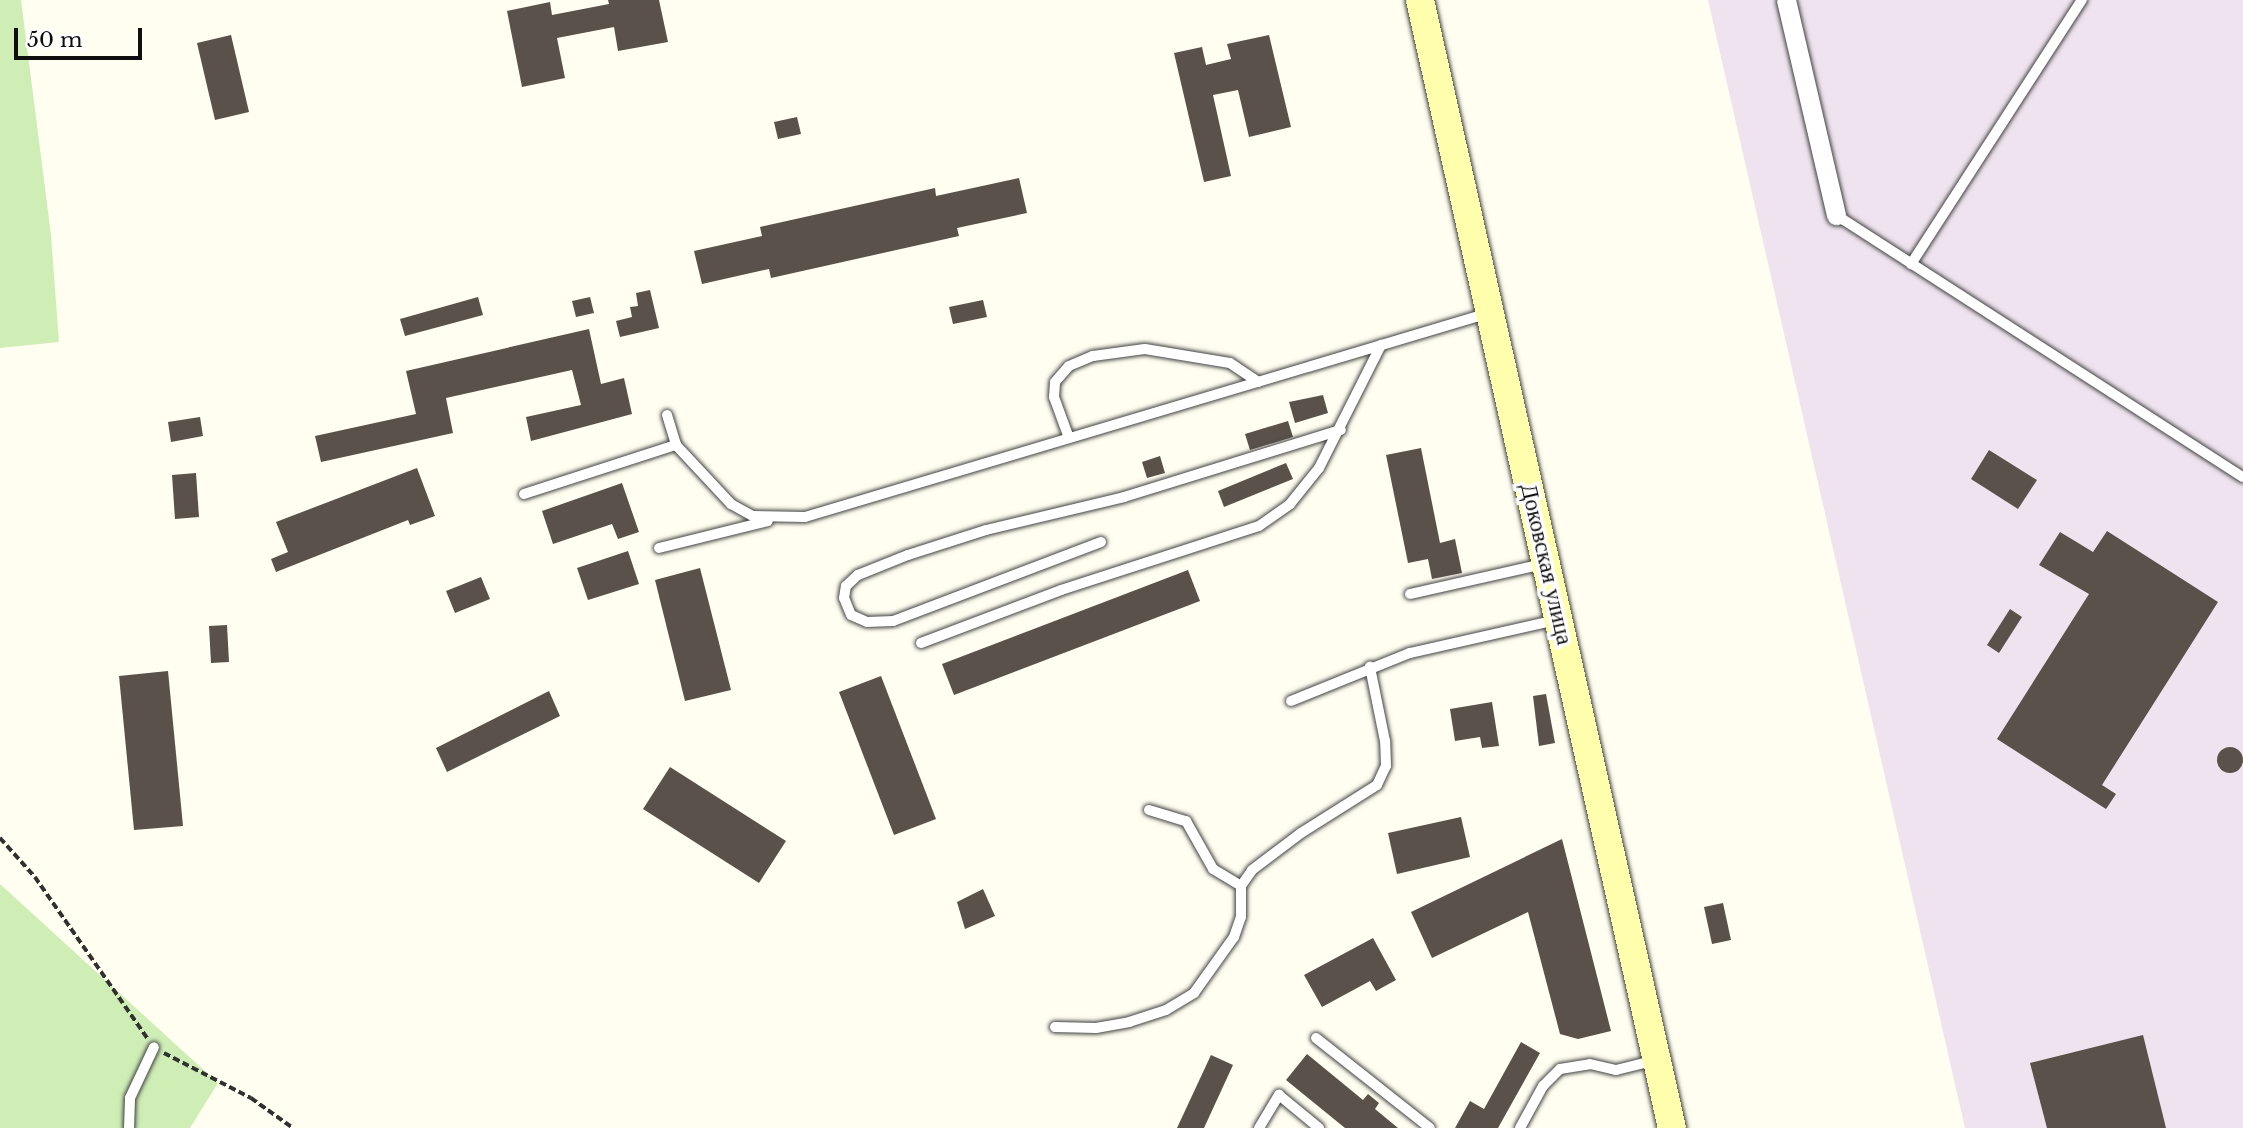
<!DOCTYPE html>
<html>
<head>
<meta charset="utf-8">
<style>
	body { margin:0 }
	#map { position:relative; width:2243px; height:1128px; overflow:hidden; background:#fffef1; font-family:"Libre Baskerville",serif }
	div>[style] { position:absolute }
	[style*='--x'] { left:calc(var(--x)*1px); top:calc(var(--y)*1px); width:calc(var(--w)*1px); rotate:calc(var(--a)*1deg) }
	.industrial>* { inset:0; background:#eee3ee }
	.green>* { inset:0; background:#ceeeb6 }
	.building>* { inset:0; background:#59514a }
	.round { border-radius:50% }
	.path>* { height:3.5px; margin-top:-1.75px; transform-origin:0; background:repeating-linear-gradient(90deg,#313131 0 7px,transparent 0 10.5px) }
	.roads { filter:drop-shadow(0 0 2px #424242) drop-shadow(0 0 2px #424242) }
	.lane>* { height:10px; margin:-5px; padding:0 5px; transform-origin:5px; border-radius:5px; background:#fff }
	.street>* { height:19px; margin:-9.5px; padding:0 9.5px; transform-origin:9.5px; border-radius:9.5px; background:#fff }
	.secondary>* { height:28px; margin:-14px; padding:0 14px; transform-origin:14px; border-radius:14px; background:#fffeac }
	span { translate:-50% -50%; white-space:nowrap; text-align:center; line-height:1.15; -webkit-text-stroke:7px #fff; paint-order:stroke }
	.street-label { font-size:23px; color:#0f0f0f }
	.scale { position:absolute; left:14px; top:28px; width:128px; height:32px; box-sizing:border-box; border:4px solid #0f0f0f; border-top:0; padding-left:9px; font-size:21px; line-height:24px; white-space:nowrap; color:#0f0f0f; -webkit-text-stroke:5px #fff; paint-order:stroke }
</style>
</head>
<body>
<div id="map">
	<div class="industrial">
		<i style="clip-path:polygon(1708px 0,2243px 0,2243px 1128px,1965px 1128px)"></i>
	</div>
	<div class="green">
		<i style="clip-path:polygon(0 0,21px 0,51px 235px,59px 342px,0 348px)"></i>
		<i style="clip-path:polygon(0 884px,218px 1083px,190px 1128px,0 1128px)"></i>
	</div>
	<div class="building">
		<i style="clip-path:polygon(608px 0,659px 0,668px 42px,618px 51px,614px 27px,557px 38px,565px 78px,522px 87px,507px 11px,550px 2px,552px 15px,609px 4px)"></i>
		<i style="clip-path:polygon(231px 35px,249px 112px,215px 120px,197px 43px)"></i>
		<i style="clip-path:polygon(1269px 35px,1291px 127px,1249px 137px,1238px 90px,1213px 95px,1231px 176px,1204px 182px,1174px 53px,1202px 47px,1206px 65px,1231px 59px,1227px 44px)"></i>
		<i style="clip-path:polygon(797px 117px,801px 134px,778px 139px,774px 122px)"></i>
		<i style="clip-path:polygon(1019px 178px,1027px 213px,957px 228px,959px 236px,771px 278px,769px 269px,702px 284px,694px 251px,762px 236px,760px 227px,935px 188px,936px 196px)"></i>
		<i style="clip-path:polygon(650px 290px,659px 328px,620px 337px,616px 321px,632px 317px,630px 307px,638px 306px,636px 293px)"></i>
		<i style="clip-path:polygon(478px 297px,483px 315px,405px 336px,400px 319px)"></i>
		<i style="clip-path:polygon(590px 297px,594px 313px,576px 317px,572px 301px)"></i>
		<i style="clip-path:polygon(983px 300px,987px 317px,953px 324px,949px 307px)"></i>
		<i style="clip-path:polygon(589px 329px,601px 384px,624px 378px,632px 414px,531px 441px,526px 417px,581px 405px,572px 370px,446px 398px,453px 433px,321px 462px,315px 436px,416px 414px,406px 371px)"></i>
		<i style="clip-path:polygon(1323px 395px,1328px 413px,1295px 423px,1289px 402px)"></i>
		<i style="clip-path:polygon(200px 417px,203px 436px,171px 442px,168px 422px)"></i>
		<i style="clip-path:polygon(1288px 421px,1293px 437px,1250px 450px,1245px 434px)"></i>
		<i style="clip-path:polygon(1421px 448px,1440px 543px,1455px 539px,1462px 573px,1432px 579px,1428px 559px,1408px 563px,1386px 455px)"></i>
		<i style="clip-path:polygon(1989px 450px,2037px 480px,2018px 509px,1971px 479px)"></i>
		<i style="clip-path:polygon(1160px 456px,1165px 473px,1147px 478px,1142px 462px)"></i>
		<i style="clip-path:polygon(1286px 463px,1293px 479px,1224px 507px,1218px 491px)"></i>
		<i style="clip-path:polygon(417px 468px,435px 516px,410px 525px,408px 520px,276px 572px,271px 559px,288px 552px,276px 522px)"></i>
		<i style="clip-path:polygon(196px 473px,199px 517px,175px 519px,172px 475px)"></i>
		<i style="clip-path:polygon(622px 483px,639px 532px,618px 539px,612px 524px,553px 544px,542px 511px)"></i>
		<i style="clip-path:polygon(2107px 531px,2218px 602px,2102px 785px,2116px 794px,2106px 809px,1997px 739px,2089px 594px,2039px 565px,2060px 532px,2093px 552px)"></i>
		<i style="clip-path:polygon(628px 551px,639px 584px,588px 600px,577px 568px)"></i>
		<i style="clip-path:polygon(700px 568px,731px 690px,685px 701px,655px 580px)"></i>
		<i style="clip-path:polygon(1188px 570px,1200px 601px,954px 695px,942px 664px)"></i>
		<i style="clip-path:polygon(481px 577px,490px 599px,455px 613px,446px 591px)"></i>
		<i style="clip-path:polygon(2010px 609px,2022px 617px,1999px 653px,1987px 645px)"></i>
		<i style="clip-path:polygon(227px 625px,229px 662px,211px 663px,209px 626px)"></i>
		<i style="clip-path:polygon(168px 671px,183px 826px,134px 830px,119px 676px)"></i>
		<i style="clip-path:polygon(881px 676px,936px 819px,894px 835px,839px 692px)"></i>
		<i style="clip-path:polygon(549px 691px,560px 716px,447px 772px,436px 748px)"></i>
		<i style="clip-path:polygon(1546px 694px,1555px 743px,1539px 746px,1533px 696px)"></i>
		<i style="clip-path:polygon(1492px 702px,1499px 746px,1482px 748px,1480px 737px,1455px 741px,1450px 709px)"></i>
		<i class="round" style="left:2217px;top:747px;width:26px;height:26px"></i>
		<i style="clip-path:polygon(670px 767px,786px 841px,759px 883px,643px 809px)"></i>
		<i style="clip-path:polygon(1461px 817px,1470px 857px,1397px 874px,1388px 833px)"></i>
		<i style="clip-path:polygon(1562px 839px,1611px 1031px,1578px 1039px,1560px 1034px,1528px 912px,1432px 958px,1411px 912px)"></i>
		<i style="clip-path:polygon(983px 889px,995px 916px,965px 929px,957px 902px)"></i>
		<i style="clip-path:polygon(1723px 903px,1731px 940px,1712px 944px,1704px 907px)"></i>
		<i style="clip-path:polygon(1373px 938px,1396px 980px,1376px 991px,1370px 981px,1322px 1007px,1304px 975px)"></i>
		<i style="clip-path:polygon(2143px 1035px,2166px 1128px,2047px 1128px,2030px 1063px)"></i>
		<i style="clip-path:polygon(1521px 1042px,1540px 1053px,1498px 1128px,1455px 1128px,1470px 1101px,1484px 1109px)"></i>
		<i style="clip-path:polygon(1307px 1054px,1363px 1100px,1368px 1094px,1379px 1103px,1375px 1109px,1398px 1128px,1345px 1128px,1286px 1080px)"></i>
		<i style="clip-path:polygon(1211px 1055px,1233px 1065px,1204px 1128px,1177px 1128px)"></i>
	</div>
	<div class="path">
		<i style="--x:0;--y:838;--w:52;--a:48.1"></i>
		<i style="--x:35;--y:877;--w:198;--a:55.1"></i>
		<i style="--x:164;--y:1053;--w:98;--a:27.3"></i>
		<i style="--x:251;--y:1098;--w:52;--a:35.5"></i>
	</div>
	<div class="roads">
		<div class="lane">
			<i style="--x:1836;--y:215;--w:484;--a:32.8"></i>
			<i style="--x:1911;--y:264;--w:315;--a:-57.1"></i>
			<i style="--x:667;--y:415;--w:31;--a:73"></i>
			<i style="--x:676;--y:445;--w:81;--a:47"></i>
			<i style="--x:731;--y:504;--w:25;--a:29"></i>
			<i style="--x:753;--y:516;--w:52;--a:1.1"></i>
			<i style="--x:805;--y:517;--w:714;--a:-16.61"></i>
			<i style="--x:1069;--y:438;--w:44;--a:-110.1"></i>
			<i style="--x:1054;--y:397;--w:15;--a:-86"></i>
			<i style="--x:1055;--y:382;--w:21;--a:-49"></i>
			<i style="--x:1069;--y:366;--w:26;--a:-23"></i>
			<i style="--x:1093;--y:356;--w:52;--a:-7.7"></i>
			<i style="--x:1145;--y:349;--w:86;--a:9.4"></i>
			<i style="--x:1230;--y:363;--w:34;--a:34"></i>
			<i style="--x:524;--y:494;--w:160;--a:-17.9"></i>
			<i style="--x:1101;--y:542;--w:222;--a:159.2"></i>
			<i style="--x:893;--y:621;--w:26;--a:178"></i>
			<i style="--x:867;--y:622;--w:17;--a:-156"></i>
			<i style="--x:851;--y:615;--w:18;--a:-112"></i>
			<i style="--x:844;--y:598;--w:12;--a:-81"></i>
			<i style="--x:846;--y:586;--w:16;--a:-43"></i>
			<i style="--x:858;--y:575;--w:54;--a:-21.8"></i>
			<i style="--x:908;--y:555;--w:82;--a:-17.8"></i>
			<i style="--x:986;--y:530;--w:142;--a:-13.4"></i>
			<i style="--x:1124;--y:497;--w:227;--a:-17.2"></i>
			<i style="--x:659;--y:548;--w:112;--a:-13.9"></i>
			<i style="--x:1410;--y:594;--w:136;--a:-12.7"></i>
			<i style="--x:921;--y:643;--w:150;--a:-20.7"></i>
			<i style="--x:1061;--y:590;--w:208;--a:-17.9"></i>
			<i style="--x:1259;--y:526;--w:38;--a:-35"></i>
			<i style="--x:1290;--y:504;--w:46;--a:-51.1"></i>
			<i style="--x:1319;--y:468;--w:138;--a:-63.2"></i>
			<i style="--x:1291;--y:701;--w:128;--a:-22"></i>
			<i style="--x:1410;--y:653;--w:150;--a:-12.7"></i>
			<i style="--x:1149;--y:810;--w:39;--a:17"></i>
			<i style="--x:1186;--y:821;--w:55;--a:60.6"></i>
			<i style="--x:1213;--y:869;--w:33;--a:31"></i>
			<i style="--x:1055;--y:1027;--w:41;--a:1.4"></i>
			<i style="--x:1096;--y:1028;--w:34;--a:-10"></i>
			<i style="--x:1129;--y:1022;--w:39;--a:-18"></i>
			<i style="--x:1166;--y:1010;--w:33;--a:-31"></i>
			<i style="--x:1194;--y:993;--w:69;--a:-54.5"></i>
			<i style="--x:1234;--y:937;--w:21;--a:-71"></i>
			<i style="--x:1241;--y:917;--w:31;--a:-90"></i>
			<i style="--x:1241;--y:886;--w:19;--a:-55"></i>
			<i style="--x:1252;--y:870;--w:61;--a:-37.1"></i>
			<i style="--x:1301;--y:833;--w:90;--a:-32.3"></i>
			<i style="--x:1377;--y:785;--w:21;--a:-65"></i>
			<i style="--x:1386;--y:766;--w:25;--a:-92"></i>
			<i style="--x:1385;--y:741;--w:76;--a:-101.5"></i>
			<i style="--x:1316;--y:1038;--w:145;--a:38.3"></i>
			<i style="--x:129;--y:1128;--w:30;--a:-88"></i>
			<i style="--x:130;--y:1098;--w:56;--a:-64.8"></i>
			<i style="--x:1259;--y:1128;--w:39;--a:-59"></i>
			<i style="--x:1279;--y:1095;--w:52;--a:39.5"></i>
			<i style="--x:1520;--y:1128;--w:48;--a:-61.3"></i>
			<i style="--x:1543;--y:1086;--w:24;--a:-45"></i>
			<i style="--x:1560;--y:1069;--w:30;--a:-9"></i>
			<i style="--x:1590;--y:1064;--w:27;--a:13"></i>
			<i style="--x:1616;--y:1070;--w:38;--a:-14"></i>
		</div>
		<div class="street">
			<i style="--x:1786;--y:0;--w:221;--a:76.9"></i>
		</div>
		<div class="secondary">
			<i style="--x:1420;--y:0;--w:1156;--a:77.41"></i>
		</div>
	</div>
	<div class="street-label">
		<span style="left:1547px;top:564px;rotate:77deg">Доковская улица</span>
	</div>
	<div class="scale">50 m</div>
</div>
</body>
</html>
